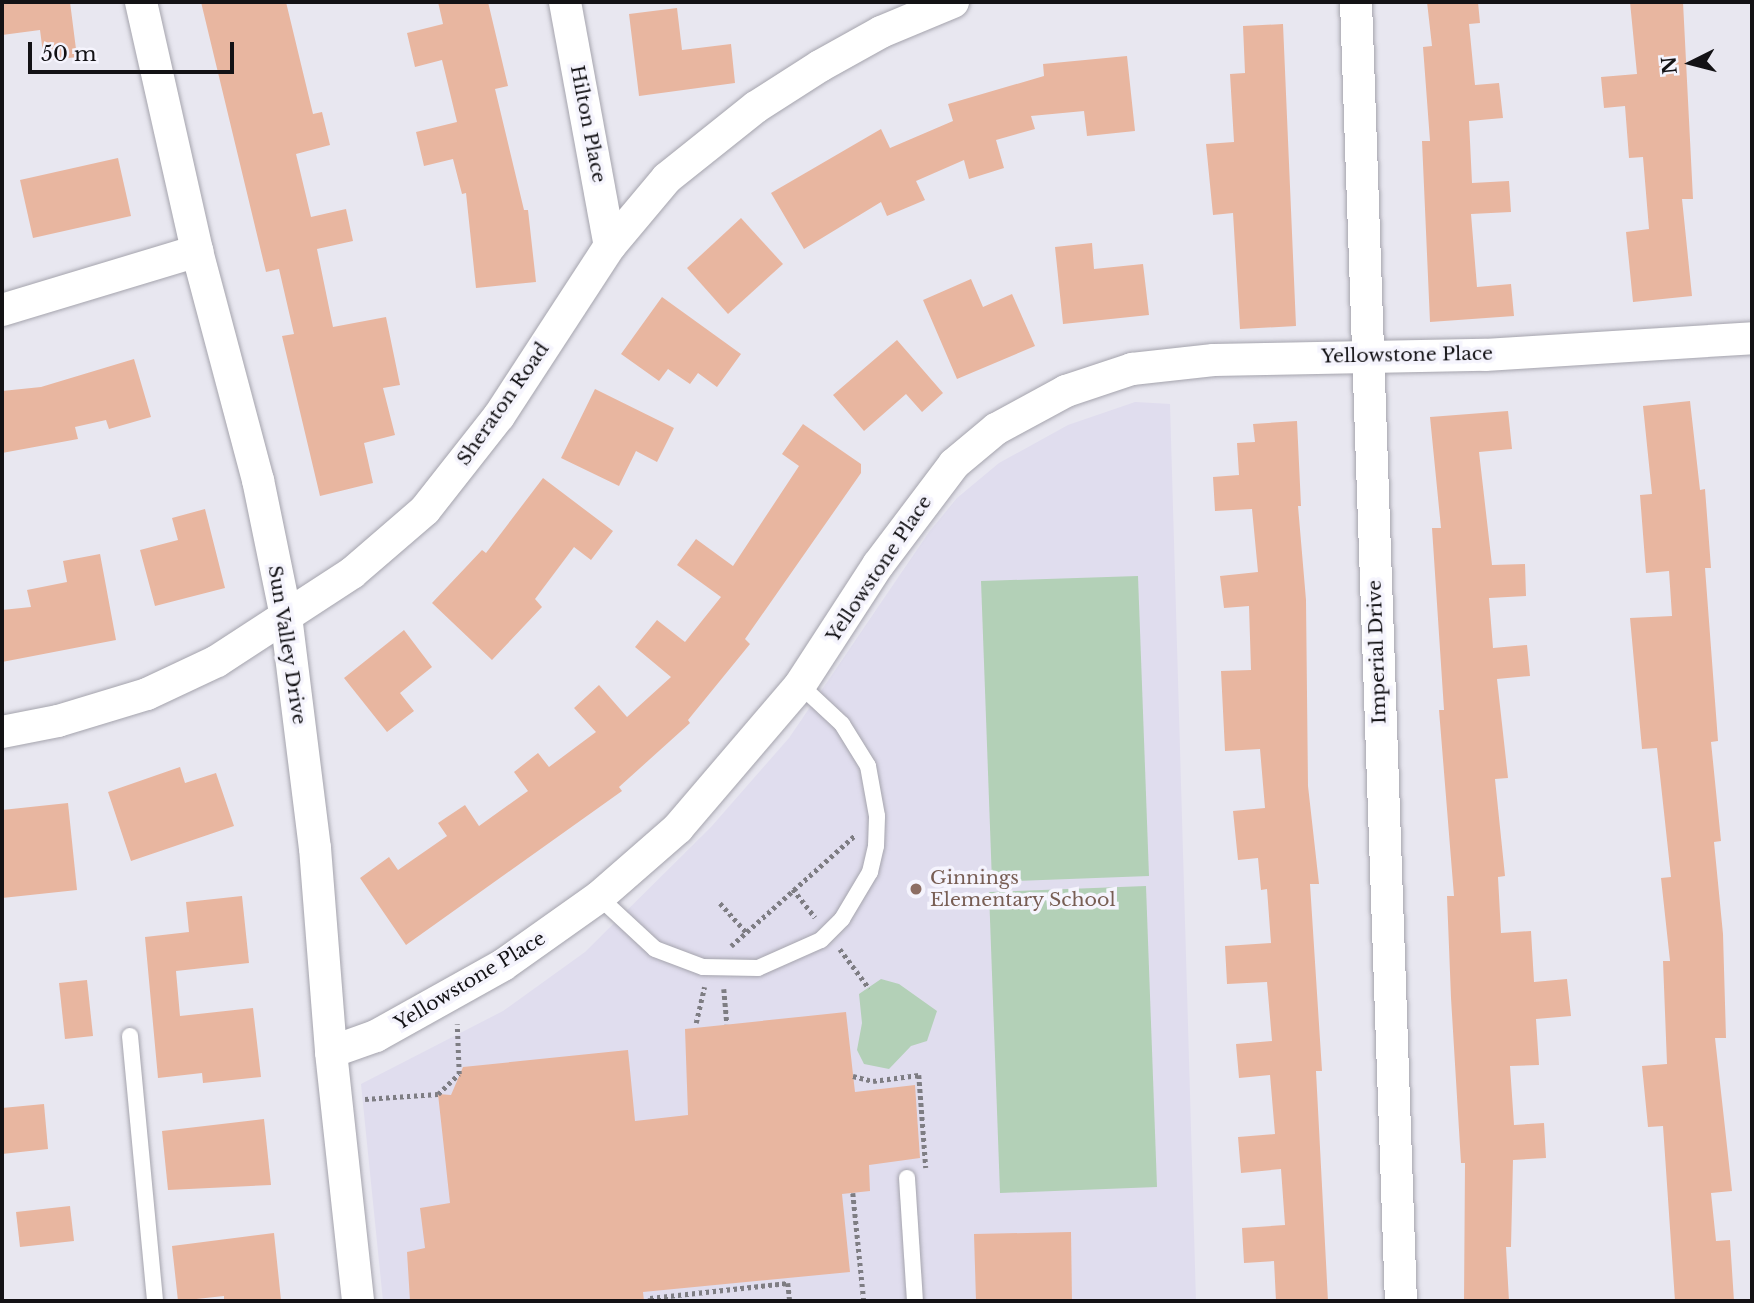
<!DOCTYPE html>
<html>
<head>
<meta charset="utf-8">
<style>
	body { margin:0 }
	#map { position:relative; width:1754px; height:1303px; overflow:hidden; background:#e8e7f0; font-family:"Libre Baskerville",serif }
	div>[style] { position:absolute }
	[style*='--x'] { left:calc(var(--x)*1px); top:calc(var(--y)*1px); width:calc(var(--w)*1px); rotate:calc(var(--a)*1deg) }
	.built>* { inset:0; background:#e0ddee }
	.green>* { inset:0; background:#b3d0b7 }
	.building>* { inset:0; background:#e8b6a0 }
	.path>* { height:4.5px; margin-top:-2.25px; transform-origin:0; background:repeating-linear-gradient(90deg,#7e7d83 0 3.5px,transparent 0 7px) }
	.roads { filter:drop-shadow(0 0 2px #a5a4ad) drop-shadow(0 0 2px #a5a4ad) }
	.lane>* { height:16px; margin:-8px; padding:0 8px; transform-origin:8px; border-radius:8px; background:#fff }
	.street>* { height:32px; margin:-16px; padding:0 16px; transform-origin:16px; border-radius:16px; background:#fff }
	.dots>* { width:19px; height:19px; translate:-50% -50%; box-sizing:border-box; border:4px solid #f5f4fd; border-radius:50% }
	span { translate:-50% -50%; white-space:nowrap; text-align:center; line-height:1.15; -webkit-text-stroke:7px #f5f4fd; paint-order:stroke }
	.street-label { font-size:19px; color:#131215 }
	.education-label { font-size:19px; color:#785e54 }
	.left { translate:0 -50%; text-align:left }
	.frame { position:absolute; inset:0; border:4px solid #131215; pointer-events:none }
	.north { position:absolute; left:1656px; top:28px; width:70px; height:70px; -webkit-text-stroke:5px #f5f4fd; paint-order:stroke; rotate:264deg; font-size:19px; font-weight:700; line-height:28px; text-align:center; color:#131215 }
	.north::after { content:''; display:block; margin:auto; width:24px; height:32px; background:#131215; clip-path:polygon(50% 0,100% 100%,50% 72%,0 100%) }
	.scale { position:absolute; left:28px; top:42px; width:206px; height:32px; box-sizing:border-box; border:4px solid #131215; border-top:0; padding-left:9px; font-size:21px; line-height:24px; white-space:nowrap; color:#131215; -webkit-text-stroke:5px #f5f4fd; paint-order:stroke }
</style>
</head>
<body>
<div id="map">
	<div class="built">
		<i style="clip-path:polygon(1135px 402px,1170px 404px,1196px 1301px,383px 1301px,361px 1084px,503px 1011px,585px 952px,711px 827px,789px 738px,929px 532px,957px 498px,999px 463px,1068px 425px)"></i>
	</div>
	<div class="green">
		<i style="clip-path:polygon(1138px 576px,1149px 876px,992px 882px,981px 581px)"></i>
		<i style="clip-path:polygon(1146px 886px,1157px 1187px,1000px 1193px,989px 892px)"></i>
		<i style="clip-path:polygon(881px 979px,899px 984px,937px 1011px,927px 1041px,911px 1046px,889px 1069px,864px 1064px,857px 1050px,862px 1023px,859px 994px)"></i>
	</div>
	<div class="building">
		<i style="clip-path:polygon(2px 2px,70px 2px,77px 57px,44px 61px,40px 30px,2px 35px)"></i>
		<i style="clip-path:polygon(201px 2px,286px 2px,313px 114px,322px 112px,330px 145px,296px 154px,311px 217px,346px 209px,353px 241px,317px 249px,333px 327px,386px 317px,400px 385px,383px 388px,395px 435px,364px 443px,373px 483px,320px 496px,282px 336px,294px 334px,279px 269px,266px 272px)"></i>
		<i style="clip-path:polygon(438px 2px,488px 2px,508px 86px,495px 89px,524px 210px,528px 210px,536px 282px,476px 288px,466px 193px,462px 194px,453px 159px,424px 166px,416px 132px,457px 122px,442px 60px,415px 67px,407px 33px,443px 24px)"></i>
		<i style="clip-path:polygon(1427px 2px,1478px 2px,1480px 23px,1469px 24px,1475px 85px,1499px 83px,1503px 118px,1469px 121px,1472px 183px,1509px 181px,1511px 212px,1471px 214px,1477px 287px,1511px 284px,1514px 316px,1430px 322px,1422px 141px,1430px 141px,1423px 47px,1432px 46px)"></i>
		<i style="clip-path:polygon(1630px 2px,1683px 2px,1693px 199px,1682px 199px,1692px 296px,1633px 302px,1626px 232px,1649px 229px,1643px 157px,1629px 158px,1625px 106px,1604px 108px,1601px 77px,1637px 74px)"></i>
		<i style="clip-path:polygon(677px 8px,682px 50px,731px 44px,735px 83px,639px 96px,629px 14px)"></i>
		<i style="clip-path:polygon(1283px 24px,1296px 326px,1240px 329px,1233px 213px,1213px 215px,1206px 144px,1234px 142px,1230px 74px,1245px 73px,1243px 26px)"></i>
		<i style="clip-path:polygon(1127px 56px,1135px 131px,1087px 136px,1084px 111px,1031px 116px,1035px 129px,996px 140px,1004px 168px,969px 179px,964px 160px,916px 181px,925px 200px,887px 216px,881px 202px,804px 249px,771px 193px,881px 129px,890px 148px,953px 121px,948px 104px,1044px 76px,1043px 64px)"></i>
		<i style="clip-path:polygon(118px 158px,131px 216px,33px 238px,20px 180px)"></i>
		<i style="clip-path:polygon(741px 218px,783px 264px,728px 314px,687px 268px)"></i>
		<i style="clip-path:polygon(1092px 243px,1094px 269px,1143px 264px,1149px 315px,1063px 324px,1055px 247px)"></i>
		<i style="clip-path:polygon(971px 279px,983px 307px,1012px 294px,1035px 346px,957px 379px,923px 300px)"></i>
		<i style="clip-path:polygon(662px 297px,741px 354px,717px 387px,698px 373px,690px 384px,668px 369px,659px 381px,621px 354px)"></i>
		<i style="clip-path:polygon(897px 340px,943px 393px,922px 412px,906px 394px,864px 431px,833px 395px)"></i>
		<i style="clip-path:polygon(134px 359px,151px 417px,109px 429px,106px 420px,75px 427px,78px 439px,2px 453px,2px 391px,41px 387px)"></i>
		<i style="clip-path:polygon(595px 389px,674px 428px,657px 462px,636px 451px,619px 486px,561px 458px)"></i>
		<i style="clip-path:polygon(1690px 401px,1700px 490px,1705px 489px,1711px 568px,1705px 568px,1718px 741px,1711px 742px,1721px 841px,1714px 842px,1723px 934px,1726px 1038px,1715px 1038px,1732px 1191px,1711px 1193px,1716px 1241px,1730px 1240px,1734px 1301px,1675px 1301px,1663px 1126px,1648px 1127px,1642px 1066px,1667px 1064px,1663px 961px,1670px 961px,1661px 878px,1671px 877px,1657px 748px,1642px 749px,1630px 618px,1672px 616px,1669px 571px,1646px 573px,1640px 495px,1652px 494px,1643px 406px)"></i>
		<i style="clip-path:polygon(1508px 411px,1512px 449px,1479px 452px,1492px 565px,1525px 564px,1526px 596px,1489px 598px,1493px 648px,1527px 645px,1530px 676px,1497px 679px,1508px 778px,1495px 779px,1505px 876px,1498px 877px,1501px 933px,1531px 931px,1534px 982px,1567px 979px,1571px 1016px,1536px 1019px,1539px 1065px,1510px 1066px,1514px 1125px,1544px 1123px,1546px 1158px,1513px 1160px,1511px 1247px,1506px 1247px,1509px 1301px,1464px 1301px,1465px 1163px,1461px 1163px,1451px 998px,1447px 896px,1454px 896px,1439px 710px,1444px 710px,1432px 528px,1441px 528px,1430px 417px)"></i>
		<i style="clip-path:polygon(1297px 421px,1301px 506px,1298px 506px,1306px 600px,1308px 786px,1319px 884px,1310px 884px,1322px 1071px,1316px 1071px,1328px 1301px,1276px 1301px,1274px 1261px,1244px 1263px,1242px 1228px,1285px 1225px,1281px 1169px,1241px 1173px,1238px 1137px,1275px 1134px,1270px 1075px,1239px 1078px,1236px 1044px,1272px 1041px,1267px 982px,1227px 984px,1225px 946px,1271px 943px,1267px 889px,1261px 890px,1258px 858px,1238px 860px,1233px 811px,1265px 808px,1260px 749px,1225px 751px,1221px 671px,1251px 670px,1249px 606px,1224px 608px,1220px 576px,1258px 572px,1252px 509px,1215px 511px,1213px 477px,1239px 475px,1237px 443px,1255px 442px,1253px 424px)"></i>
		<i style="clip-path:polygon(803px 424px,861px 464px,861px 473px,745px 639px,750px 644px,688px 720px,690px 723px,619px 787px,622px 791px,406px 945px,360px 878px,389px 857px,398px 870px,447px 836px,438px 823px,465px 805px,479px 826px,528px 791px,514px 772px,538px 753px,549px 767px,596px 732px,574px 708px,599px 685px,627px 717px,671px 677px,635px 647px,657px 620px,685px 642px,721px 597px,677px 565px,696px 539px,733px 566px,799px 466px,782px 454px)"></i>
		<i style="clip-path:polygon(543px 478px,613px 531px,591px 560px,574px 547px,535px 599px,542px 607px,492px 660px,432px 603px,482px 550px,486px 553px)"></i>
		<i style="clip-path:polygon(205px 509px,225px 588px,155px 606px,140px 550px,178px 540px,172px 518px)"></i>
		<i style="clip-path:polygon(100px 554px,116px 640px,2px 662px,2px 610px,31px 607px,27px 590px,67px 582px,63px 561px)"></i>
		<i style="clip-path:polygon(404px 630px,432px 667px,400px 693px,414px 711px,387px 732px,344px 678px)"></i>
		<i style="clip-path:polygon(180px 767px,185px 783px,216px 773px,234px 826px,131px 861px,108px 792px)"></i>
		<i style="clip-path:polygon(68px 803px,77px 890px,2px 898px,2px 810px)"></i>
		<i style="clip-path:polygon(242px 896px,249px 963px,176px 971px,180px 1016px,253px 1008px,261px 1077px,203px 1083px,202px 1073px,158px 1078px,145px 937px,189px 932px,186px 902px)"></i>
		<i style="clip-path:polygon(87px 980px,93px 1036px,65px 1039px,59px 983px)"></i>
		<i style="clip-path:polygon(846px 1012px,855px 1092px,915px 1085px,920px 1158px,869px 1165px,870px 1191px,842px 1194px,850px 1272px,643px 1292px,644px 1301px,410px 1301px,407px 1252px,425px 1248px,420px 1208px,450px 1203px,438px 1094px,451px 1095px,463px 1067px,628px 1050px,635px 1121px,688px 1115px,685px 1029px)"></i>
		<i style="clip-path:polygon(44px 1104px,48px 1149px,2px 1154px,2px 1108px)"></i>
		<i style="clip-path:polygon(264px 1119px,271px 1185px,168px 1190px,162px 1131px)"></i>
		<i style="clip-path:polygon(70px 1206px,74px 1241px,20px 1247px,16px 1212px)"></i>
		<i style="clip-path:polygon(1071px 1232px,1072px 1301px,976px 1301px,974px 1234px)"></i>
		<i style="clip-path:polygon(274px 1233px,281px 1300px,224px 1301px,224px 1296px,178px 1301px,172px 1246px)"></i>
	</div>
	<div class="path">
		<i style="--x:793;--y:889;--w:36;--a:52"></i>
		<i style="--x:720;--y:903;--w:39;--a:48"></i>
		<i style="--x:731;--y:946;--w:166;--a:-41.8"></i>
		<i style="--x:840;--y:949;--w:49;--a:53.4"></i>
		<i style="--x:724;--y:989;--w:35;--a:85"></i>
		<i style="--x:696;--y:1023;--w:37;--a:-77"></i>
		<i style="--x:853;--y:1076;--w:21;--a:14"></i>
		<i style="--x:873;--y:1081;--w:46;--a:-7.4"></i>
		<i style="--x:919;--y:1075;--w:93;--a:85.7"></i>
		<i style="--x:365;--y:1099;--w:73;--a:-3.9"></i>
		<i style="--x:438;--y:1094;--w:29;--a:-44"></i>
		<i style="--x:459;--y:1074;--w:50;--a:-92.3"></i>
		<i style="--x:853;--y:1193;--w:109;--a:84.2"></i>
		<i style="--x:650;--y:1301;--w:3;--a:-90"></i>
		<i style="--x:650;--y:1298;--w:139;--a:-6.2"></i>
		<i style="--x:788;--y:1283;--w:18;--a:84"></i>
	</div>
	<div class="roads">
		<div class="lane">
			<i style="--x:599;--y:897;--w:76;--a:42.9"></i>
			<i style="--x:655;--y:949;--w:51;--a:20.6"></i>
			<i style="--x:703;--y:967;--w:55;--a:1"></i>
			<i style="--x:758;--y:968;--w:69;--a:-24"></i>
			<i style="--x:821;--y:940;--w:30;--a:-45"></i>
			<i style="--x:842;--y:919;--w:55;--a:-59.2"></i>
			<i style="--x:870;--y:872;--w:27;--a:-77"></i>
			<i style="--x:876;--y:846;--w:30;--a:-88"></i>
			<i style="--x:877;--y:816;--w:51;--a:-100.2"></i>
			<i style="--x:868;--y:766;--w:49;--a:-121.8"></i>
			<i style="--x:842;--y:724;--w:57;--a:-137.1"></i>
			<i style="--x:130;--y:1036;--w:266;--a:84.6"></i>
			<i style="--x:907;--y:1178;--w:123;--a:86.3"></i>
		</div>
		<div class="street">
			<i style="--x:141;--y:2;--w:255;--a:77.3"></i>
			<i style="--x:197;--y:251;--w:237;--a:75.1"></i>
			<i style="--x:258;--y:480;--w:139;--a:78.4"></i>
			<i style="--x:286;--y:616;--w:234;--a:82.9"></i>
			<i style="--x:315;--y:848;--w:205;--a:85.5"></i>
			<i style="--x:331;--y:1052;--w:250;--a:83.8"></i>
			<i style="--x:565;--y:2;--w:248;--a:79.6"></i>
			<i style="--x:1356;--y:2;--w:1300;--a:88.02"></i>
			<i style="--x:2;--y:310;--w:204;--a:-16.8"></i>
			<i style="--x:2;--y:732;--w:57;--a:-11.1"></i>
			<i style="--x:58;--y:721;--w:93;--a:-16.9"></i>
			<i style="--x:147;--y:694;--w:77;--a:-25.2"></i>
			<i style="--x:217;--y:661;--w:161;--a:-33.1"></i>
			<i style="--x:352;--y:573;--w:96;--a:-40.8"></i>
			<i style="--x:425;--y:510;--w:120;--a:-51.8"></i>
			<i style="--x:499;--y:416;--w:203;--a:-56.9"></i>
			<i style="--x:610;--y:246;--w:89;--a:-50"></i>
			<i style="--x:667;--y:178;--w:114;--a:-38.6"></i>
			<i style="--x:756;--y:107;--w:76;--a:-32.6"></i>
			<i style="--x:820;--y:66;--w:70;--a:-29.1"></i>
			<i style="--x:881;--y:32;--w:78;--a:-22.6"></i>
			<i style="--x:331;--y:1052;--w:48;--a:-19.6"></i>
			<i style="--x:376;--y:1036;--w:145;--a:-29.2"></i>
			<i style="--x:503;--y:965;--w:118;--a:-35.3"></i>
			<i style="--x:599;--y:897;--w:105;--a:-41.1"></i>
			<i style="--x:678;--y:828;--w:188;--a:-49.5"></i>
			<i style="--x:800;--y:685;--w:143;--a:-57"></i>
			<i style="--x:878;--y:565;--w:126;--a:-53"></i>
			<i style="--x:954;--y:464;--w:55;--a:-39.8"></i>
			<i style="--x:996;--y:429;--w:80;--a:-28.5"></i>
			<i style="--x:1066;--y:391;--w:70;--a:-18.4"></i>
			<i style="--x:1132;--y:369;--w:82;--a:-6.3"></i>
			<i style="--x:1214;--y:360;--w:271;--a:-1.1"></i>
			<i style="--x:1485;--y:355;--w:268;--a:-3.6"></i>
		</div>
	</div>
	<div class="dots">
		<i style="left:916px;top:889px;background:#8d6e63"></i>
	</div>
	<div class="street-label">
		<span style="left:588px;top:124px;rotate:79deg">Hilton Place</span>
		<span style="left:1407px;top:355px;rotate:-1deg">Yellowstone Place</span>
		<span style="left:503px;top:404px;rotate:-55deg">Sheraton Road</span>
		<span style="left:879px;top:569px;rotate:-56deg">Yellowstone Place</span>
		<span style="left:287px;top:645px;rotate:81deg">Sun Valley Drive</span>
		<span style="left:1377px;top:652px;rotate:-92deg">Imperial Drive</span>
		<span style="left:470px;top:981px;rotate:-31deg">Yellowstone Place</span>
	</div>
	<div class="education-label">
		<span class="left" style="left:930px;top:889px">Ginnings<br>Elementary School</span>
	</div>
	<div class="frame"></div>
	<div class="north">N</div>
	<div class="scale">50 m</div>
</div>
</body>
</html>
